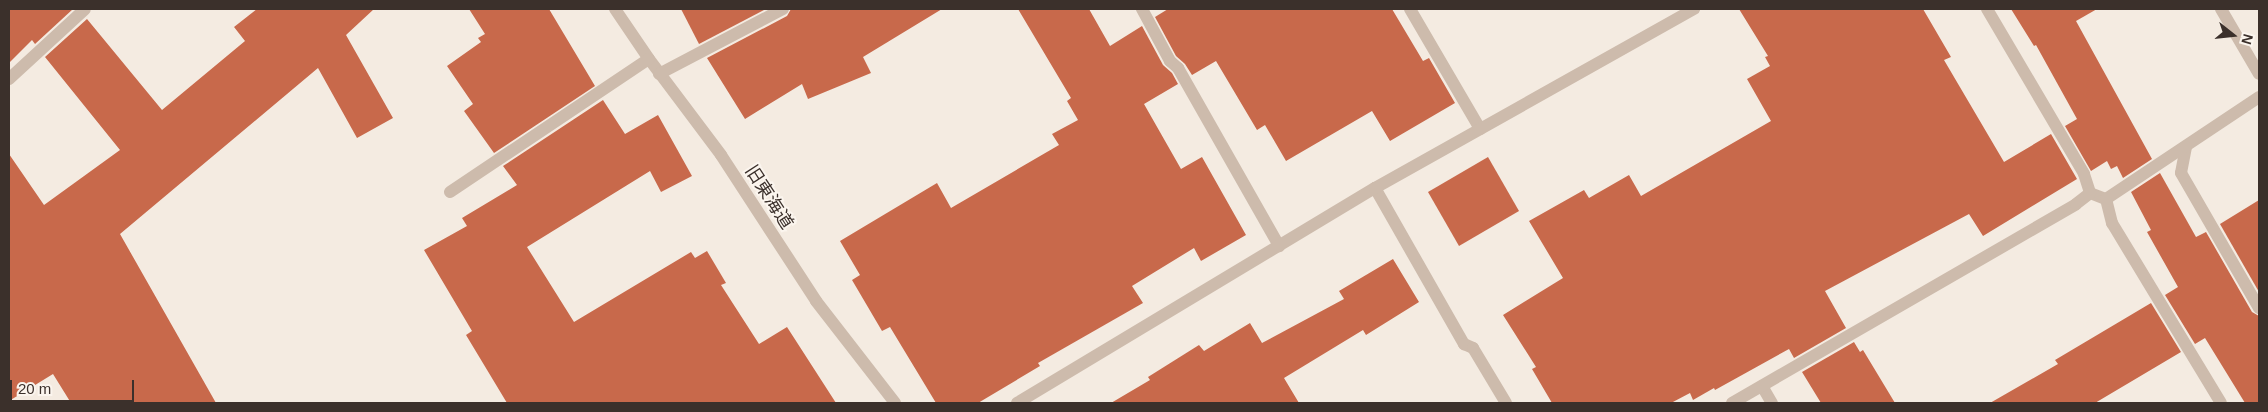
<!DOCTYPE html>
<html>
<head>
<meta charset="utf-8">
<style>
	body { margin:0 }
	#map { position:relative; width:2268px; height:412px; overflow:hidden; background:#f4ebe1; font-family:Helvetica,"Noto Sans JP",sans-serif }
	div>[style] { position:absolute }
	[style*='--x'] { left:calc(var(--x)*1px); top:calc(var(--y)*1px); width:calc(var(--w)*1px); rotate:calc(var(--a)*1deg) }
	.building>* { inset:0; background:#c8694b }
	.minor>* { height:12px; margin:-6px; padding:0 6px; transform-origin:6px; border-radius:6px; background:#cdbbac }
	span { translate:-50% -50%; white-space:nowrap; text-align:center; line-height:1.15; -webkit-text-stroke:4px #fbf5ee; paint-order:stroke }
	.street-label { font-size:18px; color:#3b302b }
	.frame { position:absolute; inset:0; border:10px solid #3b302b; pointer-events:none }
	.north { position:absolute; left:2208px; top:10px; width:50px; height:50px; -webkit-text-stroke:4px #fbf5ee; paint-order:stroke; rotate:106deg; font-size:14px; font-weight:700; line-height:20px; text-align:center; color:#3b302b }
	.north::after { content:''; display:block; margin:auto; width:18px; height:22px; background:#3b302b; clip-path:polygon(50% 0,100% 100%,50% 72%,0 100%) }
	.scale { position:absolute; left:10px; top:380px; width:124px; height:22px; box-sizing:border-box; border:2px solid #3b302b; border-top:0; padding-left:6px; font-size:15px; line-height:18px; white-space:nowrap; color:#3b302b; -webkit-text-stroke:4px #fbf5ee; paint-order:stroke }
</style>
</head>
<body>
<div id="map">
	<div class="building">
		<i style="clip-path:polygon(9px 9px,73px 9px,35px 44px,32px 40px,9px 63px)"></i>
		<i style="clip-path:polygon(257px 9px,374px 9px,346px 35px,393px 118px,357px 138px,318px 68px,120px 234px,216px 403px,71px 403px,53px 374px,9px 401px,9px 154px,44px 205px,120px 150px,45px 57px,87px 19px,162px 110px,245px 41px,234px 27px)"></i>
		<i style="clip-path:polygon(469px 9px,549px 9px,595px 86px,494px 153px,464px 111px,473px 104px,447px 66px,481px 42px,478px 38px,485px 34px)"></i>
		<i style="clip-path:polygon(681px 9px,766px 9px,699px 44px)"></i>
		<i style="clip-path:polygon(791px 9px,942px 9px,863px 57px,871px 73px,808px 99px,802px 84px,745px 119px,707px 58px,787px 16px)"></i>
		<i style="clip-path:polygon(1018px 9px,1089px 9px,1110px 46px,1142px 26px,1163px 65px,1172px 73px,1178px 84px,1144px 104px,1181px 169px,1202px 157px,1246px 235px,1201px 261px,1194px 248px,1132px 286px,1143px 303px,1038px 363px,1040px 366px,978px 403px,936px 403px,890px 327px,882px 331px,852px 280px,860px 275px,840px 241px,937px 183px,951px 208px,1059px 145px,1052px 134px,1078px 120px,1067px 101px,1071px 98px)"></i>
		<i style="clip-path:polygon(1168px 9px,1392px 9px,1423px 61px,1429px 58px,1455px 103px,1390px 141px,1372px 111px,1286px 161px,1265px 125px,1257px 130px,1216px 61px,1192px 75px,1185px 64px,1176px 56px,1155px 17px)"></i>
		<i style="clip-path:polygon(1739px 9px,1923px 9px,1951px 57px,1944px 60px,2004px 162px,2051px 134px,2077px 179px,1983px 236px,1969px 214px,1825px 291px,1846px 328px,1794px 358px,1789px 349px,1715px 390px,1714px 388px,1693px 400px,1690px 393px,1671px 403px,1552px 403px,1532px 369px,1536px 367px,1503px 315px,1563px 278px,1529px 221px,1584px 190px,1589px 198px,1629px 175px,1641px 196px,1771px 121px,1747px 79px,1770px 66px,1765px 57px,1768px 56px)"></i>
		<i style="clip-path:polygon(2011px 9px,2097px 9px,2076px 21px,2152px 159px,2123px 178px,2117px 166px,2111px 169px,2107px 161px,2091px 171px,2065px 126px,2077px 119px,2036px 45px,2034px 46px)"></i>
		<i style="clip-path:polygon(603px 100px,625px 134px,658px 115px,692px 176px,661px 192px,650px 171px,527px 247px,574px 322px,691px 252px,695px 258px,707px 251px,726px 283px,721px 285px,759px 344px,787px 327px,836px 403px,507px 403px,466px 335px,472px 331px,424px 250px,467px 226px,462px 218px,517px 185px,503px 166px)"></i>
		<i style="clip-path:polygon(1488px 157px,1519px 211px,1459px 246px,1428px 192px)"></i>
		<i style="clip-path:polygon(2160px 173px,2196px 237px,2206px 232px,2252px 312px,2259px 316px,2259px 403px,2245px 403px,2205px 338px,2195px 344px,2165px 295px,2178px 287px,2147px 232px,2151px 230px,2131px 192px)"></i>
		<i style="clip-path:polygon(2259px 200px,2259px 292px,2220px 224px)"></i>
		<i style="clip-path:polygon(1393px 259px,1419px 302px,1366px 335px,1363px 330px,1284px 378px,1299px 403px,1111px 403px,1150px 380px,1148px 377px,1199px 345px,1204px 351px,1250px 323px,1262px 343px,1344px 299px,1339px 291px)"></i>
		<i style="clip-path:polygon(2151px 303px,2181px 352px,2095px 403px,1990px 403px,2058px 364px,2055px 360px)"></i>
		<i style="clip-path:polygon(1854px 342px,1860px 352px,1863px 350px,1895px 403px,1821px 403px,1802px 372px)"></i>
	</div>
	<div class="minor">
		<i style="--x:615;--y:9;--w:60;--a:55.8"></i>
		<i style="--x:649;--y:59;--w:120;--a:53.1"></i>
		<i style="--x:721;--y:155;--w:174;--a:56.9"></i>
		<i style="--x:816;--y:301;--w:129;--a:52.2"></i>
		<i style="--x:1142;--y:9;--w:59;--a:61.7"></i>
		<i style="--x:1170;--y:61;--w:11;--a:41"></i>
		<i style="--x:1178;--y:68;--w:205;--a:60.4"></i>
		<i style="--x:1410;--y:9;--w:139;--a:59.7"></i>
		<i style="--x:1987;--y:9;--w:191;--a:59.5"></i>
		<i style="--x:2084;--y:174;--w:20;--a:72"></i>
		<i style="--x:2221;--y:9;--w:75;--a:59.7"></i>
		<i style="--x:659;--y:74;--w:140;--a:-27.7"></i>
		<i style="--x:9;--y:79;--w:103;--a:-42.6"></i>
		<i style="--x:2186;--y:147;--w:26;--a:101"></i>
		<i style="--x:2181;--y:173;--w:156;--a:60"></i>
		<i style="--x:1375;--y:188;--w:180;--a:60.3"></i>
		<i style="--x:1464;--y:344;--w:10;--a:24"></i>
		<i style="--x:1473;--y:348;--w:64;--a:59"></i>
		<i style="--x:450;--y:192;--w:239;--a:-33.8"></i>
		<i style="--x:2090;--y:193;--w:17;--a:21"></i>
		<i style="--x:2106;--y:199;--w:25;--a:76"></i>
		<i style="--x:2112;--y:223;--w:210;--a:58.8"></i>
		<i style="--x:2106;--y:199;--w:184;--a:-33.7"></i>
		<i style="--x:1762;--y:386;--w:20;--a:60"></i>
		<i style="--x:1017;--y:403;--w:418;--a:-31"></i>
		<i style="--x:1375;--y:188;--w:366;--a:-29.3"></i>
		<i style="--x:1732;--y:403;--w:397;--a:-30"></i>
		<i style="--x:2076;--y:204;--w:18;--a:-38"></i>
	</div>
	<div class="street-label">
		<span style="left:769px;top:197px;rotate:57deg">旧東海道</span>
	</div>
	<div class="frame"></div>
	<div class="north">N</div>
	<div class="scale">20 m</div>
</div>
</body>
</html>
